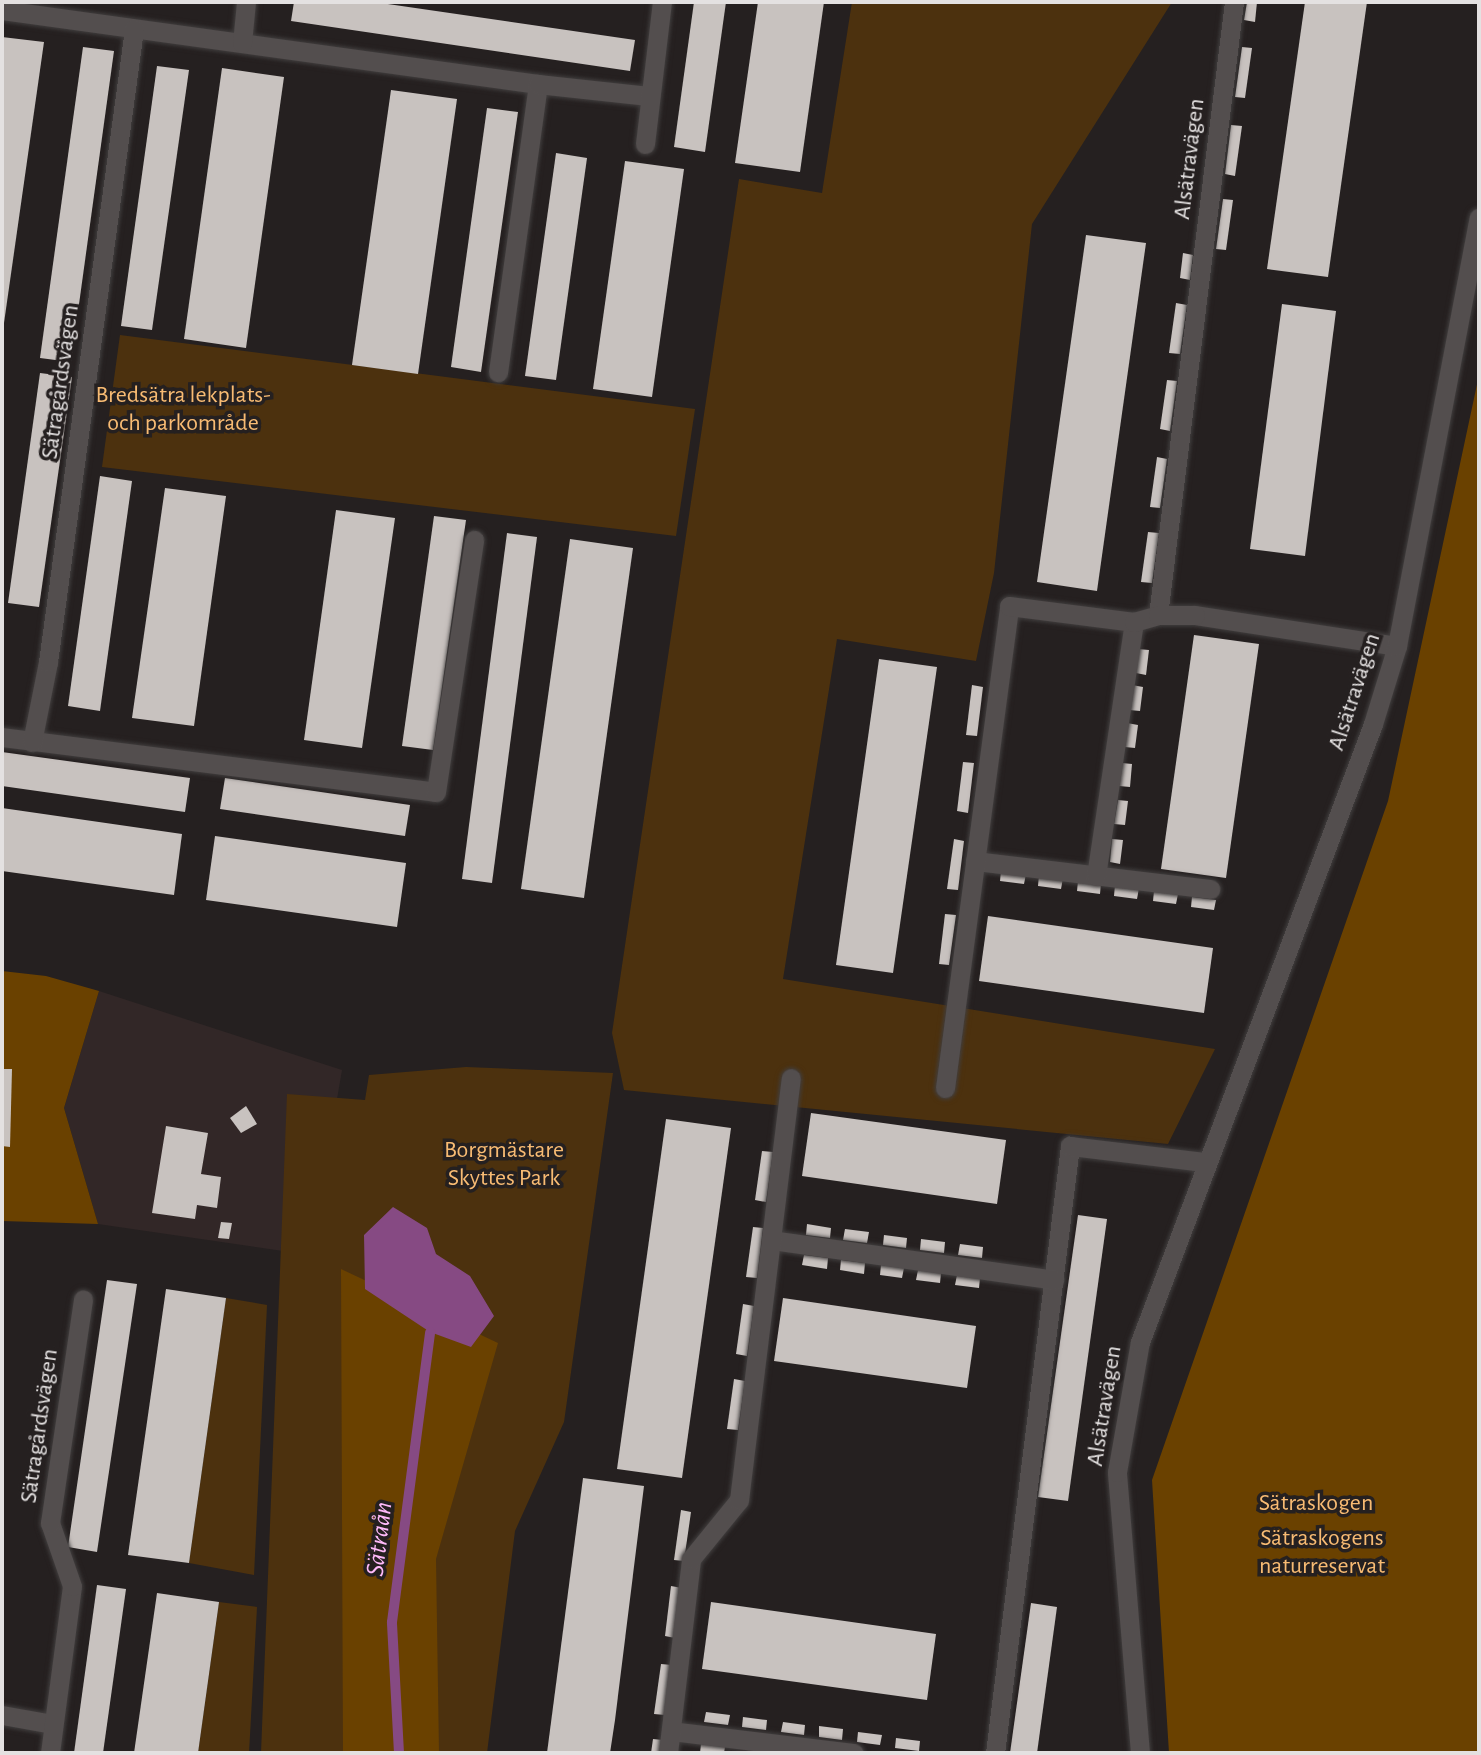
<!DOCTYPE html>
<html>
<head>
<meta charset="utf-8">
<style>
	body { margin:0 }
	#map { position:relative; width:1481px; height:1755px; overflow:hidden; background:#252020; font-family:"Alegreya Sans",sans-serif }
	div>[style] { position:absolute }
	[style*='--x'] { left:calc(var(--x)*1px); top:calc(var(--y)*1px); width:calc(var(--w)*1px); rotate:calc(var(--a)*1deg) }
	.built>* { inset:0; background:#322727 }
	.green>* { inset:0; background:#4c310e }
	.forest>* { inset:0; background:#6a4100 }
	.water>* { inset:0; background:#864a83 }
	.stream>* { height:10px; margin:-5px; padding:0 5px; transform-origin:5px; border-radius:5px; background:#864a83 }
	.building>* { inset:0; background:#c8c2bf }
	.roads { filter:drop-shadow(0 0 2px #413e3e) drop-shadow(0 0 2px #413e3e) }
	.service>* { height:19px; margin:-9.5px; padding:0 9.5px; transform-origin:9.5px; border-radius:9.5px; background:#534e4e }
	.minor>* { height:19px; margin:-9.5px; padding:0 9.5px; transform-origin:9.5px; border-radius:9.5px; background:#534e4e }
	span { translate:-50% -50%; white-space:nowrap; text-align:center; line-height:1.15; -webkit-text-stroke:7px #252020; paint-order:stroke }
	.street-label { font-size:24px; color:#e4e1e1 }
	.park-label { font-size:24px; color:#f8bb73 }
	.water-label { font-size:26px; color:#ffbafa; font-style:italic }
	.frame { position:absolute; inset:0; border:4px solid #e4e1e1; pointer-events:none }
</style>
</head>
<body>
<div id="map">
	<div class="built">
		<i style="clip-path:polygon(99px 991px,342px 1070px,310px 1255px,98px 1224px,64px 1108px)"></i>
	</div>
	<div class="green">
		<i style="clip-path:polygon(852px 2px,1172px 2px,1032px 224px,994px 573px,976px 661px,837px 639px,783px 979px,1215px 1049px,1168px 1144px,624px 1090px,612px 1033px,739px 179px,822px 193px)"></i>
		<i style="clip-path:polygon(120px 335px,695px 409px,676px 536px,102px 467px)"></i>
		<i style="clip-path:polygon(466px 1067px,613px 1073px,564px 1422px,515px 1531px,487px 1753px,261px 1753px,287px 1094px,365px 1100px,369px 1075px)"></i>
		<i style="clip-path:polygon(226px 1298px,267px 1305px,254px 1575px,189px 1563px)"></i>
		<i style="clip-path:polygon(219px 1602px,257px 1607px,249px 1753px,198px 1753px)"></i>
	</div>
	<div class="forest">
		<i style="clip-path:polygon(1479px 375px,1479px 1753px,1169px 1753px,1152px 1480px,1388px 801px)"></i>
		<i style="clip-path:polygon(2px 971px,46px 976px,99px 991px,64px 1108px,98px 1224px,2px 1221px)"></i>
		<i style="clip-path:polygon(341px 1269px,498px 1343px,436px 1559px,439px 1753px,343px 1753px)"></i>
	</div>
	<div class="water">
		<i style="clip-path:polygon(393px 1207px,427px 1228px,436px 1254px,470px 1276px,494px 1316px,471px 1347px,430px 1332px,365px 1289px,364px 1235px)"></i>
	</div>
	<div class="stream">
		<i style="--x:399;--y:1753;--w:131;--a:-93.1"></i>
		<i style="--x:392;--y:1622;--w:292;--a:-82.5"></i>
	</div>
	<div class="building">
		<i style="clip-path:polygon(294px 2px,374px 2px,635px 40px,630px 71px,291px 21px)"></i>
		<i style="clip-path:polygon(694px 2px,726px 2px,705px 152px,674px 147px)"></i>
		<i style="clip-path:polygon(758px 2px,824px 2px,800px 172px,735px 163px)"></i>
		<i style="clip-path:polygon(1247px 2px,1257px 2px,1255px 22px,1244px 20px)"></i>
		<i style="clip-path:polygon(1305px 2px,1367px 2px,1328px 277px,1267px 269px)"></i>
		<i style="clip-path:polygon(2px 37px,44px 42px,3px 330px,2px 329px)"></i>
		<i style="clip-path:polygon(83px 47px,114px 51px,71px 362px,40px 358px)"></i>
		<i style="clip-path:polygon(1242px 47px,1252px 48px,1245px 98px,1235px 97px)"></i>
		<i style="clip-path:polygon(157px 66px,189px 70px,152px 330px,121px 326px)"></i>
		<i style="clip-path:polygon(222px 68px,284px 77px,246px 348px,184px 339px)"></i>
		<i style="clip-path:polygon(391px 90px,457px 99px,418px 374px,352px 365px)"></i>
		<i style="clip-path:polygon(487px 108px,518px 112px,481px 372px,451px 367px)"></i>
		<i style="clip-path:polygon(1231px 125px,1242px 126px,1235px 176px,1225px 174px)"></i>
		<i style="clip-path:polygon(556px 153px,587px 158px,556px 380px,525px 376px)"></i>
		<i style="clip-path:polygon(625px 161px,684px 169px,652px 397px,593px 389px)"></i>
		<i style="clip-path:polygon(1223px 199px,1233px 200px,1226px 250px,1216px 249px)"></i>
		<i style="clip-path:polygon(1086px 235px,1146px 243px,1097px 591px,1037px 582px)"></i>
		<i style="clip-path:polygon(1183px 253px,1193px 255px,1190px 280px,1180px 278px)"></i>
		<i style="clip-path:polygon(1176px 303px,1187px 305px,1180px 354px,1169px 353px)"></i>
		<i style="clip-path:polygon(1282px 304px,1336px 311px,1305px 556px,1250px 549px)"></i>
		<i style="clip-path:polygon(40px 373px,72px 377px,39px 607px,8px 603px)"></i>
		<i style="clip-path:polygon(1167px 380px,1177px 381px,1170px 431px,1160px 429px)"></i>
		<i style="clip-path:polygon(1157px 457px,1167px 459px,1160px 508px,1150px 507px)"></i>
		<i style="clip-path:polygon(100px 476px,132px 481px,100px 711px,68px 706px)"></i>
		<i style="clip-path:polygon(165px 488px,226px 496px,194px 726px,132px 718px)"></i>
		<i style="clip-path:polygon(336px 510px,395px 518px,362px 748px,304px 740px)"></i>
		<i style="clip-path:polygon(434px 516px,466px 520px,433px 750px,402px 746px)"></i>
		<i style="clip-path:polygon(1148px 532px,1159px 533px,1152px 583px,1141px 582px)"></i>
		<i style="clip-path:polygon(507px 533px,537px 537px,492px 883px,462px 879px)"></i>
		<i style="clip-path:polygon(570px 539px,633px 548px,584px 898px,521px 889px)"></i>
		<i style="clip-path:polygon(1194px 635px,1259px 644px,1226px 878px,1161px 869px)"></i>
		<i style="clip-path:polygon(1138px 649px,1149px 650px,1146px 675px,1136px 673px)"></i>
		<i style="clip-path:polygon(879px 659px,937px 667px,893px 973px,836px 965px)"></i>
		<i style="clip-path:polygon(972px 685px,983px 687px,977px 736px,966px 735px)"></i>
		<i style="clip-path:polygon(1132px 685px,1143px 687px,1140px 711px,1129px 710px)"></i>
		<i style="clip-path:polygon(1127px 723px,1138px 725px,1135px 748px,1125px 747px)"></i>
		<i style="clip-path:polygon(2px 752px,190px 778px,185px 812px,2px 786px)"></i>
		<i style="clip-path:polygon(963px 762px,974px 763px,968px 813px,957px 811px)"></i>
		<i style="clip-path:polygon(1122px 763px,1132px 764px,1130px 787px,1119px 786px)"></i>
		<i style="clip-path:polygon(225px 778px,410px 805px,405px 836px,220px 809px)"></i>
		<i style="clip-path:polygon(1118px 800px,1128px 801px,1125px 825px,1114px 824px)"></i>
		<i style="clip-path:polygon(2px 808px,182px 834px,174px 895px,2px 871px)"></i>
		<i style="clip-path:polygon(215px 836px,406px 863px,397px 927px,206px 900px)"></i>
		<i style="clip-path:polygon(954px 839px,964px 841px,958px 890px,947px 889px)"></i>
		<i style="clip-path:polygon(1112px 839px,1123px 840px,1120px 864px,1110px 862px)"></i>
		<i style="clip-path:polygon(1001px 871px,1026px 874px,1024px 884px,1000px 881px)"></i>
		<i style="clip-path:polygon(1039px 875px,1063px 878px,1061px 889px,1038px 886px)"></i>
		<i style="clip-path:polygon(1078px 881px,1101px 883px,1100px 894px,1077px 891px)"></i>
		<i style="clip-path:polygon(1115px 885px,1139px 888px,1137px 899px,1114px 896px)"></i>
		<i style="clip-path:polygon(1154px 891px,1178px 894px,1176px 904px,1153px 901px)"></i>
		<i style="clip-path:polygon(1192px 897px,1216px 900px,1214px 910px,1191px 907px)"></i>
		<i style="clip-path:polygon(945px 914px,956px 915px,949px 965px,939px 964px)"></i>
		<i style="clip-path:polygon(988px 916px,1213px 948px,1204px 1013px,979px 981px)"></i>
		<i style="clip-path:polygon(2px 1069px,12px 1069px,10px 1147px,2px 1146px)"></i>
		<i style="clip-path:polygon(246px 1106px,257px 1124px,241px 1133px,230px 1118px)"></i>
		<i style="clip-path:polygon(811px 1113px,1006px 1140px,997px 1204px,802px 1176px)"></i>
		<i style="clip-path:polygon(666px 1119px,731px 1128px,682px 1478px,617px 1469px)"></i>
		<i style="clip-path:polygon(166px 1126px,208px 1133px,201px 1174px,221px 1177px,217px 1208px,197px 1205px,195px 1219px,152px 1213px)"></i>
		<i style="clip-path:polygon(762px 1151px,773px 1152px,766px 1202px,755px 1200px)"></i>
		<i style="clip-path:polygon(1078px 1215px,1107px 1219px,1068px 1501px,1038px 1497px)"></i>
		<i style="clip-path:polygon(221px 1222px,232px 1223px,229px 1239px,218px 1238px)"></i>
		<i style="clip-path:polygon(807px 1224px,831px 1228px,830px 1238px,806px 1235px)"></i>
		<i style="clip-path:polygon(753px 1227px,763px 1228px,757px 1278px,746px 1277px)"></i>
		<i style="clip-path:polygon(845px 1229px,869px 1232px,867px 1243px,843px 1240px)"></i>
		<i style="clip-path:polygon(884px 1235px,907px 1238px,906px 1248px,883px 1245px)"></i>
		<i style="clip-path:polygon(921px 1239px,945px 1242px,944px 1253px,920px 1250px)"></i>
		<i style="clip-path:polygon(960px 1244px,983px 1247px,982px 1258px,958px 1255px)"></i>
		<i style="clip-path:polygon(804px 1255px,828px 1258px,827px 1269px,802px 1265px)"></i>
		<i style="clip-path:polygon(841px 1260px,865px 1263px,864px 1274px,840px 1270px)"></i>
		<i style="clip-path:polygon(881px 1265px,904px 1268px,902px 1278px,880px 1275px)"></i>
		<i style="clip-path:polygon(918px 1270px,941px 1273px,940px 1283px,916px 1280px)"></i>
		<i style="clip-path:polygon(957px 1275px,980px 1278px,979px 1288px,955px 1285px)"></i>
		<i style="clip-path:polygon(107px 1280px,137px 1284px,97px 1552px,68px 1547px)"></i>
		<i style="clip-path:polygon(166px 1289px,226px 1298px,189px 1563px,128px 1555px)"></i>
		<i style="clip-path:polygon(783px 1298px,976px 1326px,967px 1388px,774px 1361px)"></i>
		<i style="clip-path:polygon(743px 1304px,754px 1306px,747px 1356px,736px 1354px)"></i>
		<i style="clip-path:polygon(734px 1379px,745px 1381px,738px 1430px,727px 1429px)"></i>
		<i style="clip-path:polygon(583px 1478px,644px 1486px,615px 1720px,610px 1753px,547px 1753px)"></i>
		<i style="clip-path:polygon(681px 1510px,691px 1512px,684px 1561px,674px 1560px)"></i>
		<i style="clip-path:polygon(97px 1585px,126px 1589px,103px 1753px,74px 1753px)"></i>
		<i style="clip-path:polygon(671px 1586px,682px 1588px,675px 1638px,665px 1636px)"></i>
		<i style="clip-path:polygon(157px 1593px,219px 1602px,198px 1753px,134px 1753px)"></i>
		<i style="clip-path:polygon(711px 1602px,936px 1634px,927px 1700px,702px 1669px)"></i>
		<i style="clip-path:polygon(1031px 1603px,1057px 1607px,1037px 1753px,1010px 1753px)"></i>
		<i style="clip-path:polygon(661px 1664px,672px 1665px,665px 1715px,654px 1714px)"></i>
		<i style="clip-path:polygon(706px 1712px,730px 1715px,728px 1725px,704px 1722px)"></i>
		<i style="clip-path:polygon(743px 1717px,767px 1720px,766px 1730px,742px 1727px)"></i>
		<i style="clip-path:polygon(783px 1722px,805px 1725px,804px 1735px,781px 1732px)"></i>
		<i style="clip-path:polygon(819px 1726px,843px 1729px,842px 1740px,819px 1737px)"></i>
		<i style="clip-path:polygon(858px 1732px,882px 1735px,880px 1745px,857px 1742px)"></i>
		<i style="clip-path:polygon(896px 1738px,920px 1741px,919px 1751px,895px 1748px)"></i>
		<i style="clip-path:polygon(653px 1739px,663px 1740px,661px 1753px,651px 1753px)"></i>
		<i style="clip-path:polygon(701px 1744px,725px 1747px,724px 1753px,700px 1753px)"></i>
	</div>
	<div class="roads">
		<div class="service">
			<i style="--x:1195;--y:615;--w:204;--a:8.7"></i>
			<i style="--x:995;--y:1753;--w:612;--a:-82.96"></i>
			<i style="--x:1070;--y:1146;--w:136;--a:6.8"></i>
		</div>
		<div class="minor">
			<i style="--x:2;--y:10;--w:541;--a:7.86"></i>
			<i style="--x:538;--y:84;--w:291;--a:97.9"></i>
			<i style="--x:242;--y:43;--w:41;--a:-84.4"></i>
			<i style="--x:538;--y:84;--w:111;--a:6.2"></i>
			<i style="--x:645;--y:144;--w:143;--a:-83.2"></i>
			<i style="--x:1158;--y:615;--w:618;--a:-82.93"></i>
			<i style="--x:2;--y:737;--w:437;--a:7.2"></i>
			<i style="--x:436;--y:792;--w:255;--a:-81.4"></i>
			<i style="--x:32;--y:742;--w:82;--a:-78.7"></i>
			<i style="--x:48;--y:662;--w:639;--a:-82.26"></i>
			<i style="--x:975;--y:861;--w:237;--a:6.8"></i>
			<i style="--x:1096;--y:876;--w:257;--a:-81.5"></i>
			<i style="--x:945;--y:1088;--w:486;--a:-82.4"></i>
			<i style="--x:1009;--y:606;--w:126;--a:7.3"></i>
			<i style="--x:1134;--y:622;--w:25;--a:-16"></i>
			<i style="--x:1158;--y:615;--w:37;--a:0"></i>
			<i style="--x:771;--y:1240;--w:286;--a:8"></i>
			<i style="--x:2;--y:1715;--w:52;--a:10"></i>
			<i style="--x:671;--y:1731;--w:184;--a:6.9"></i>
			<i style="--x:50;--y:1753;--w:168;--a:-82.5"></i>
			<i style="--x:72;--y:1586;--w:67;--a:-109.2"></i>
			<i style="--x:50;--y:1523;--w:226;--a:-81.6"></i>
			<i style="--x:668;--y:1753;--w:195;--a:-83.2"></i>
			<i style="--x:691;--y:1559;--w:76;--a:-50.9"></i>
			<i style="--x:739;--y:1500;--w:425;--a:-83"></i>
			<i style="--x:1140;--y:1753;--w:282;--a:-94.7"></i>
			<i style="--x:1117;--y:1472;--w:132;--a:-80"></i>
			<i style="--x:1140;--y:1342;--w:660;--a:-69.34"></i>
			<i style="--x:1373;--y:724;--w:82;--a:-72.9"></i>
			<i style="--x:1397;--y:646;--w:436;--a:-79.2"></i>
		</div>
	</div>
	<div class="street-label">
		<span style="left:1190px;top:159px;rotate:-83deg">Alsätravägen</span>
		<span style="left:61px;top:382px;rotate:-82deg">Sätragårdsvägen</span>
		<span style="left:1355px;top:692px;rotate:-72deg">Alsätravägen</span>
		<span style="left:1105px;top:1406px;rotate:-81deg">Alsätravägen</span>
		<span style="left:40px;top:1426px;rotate:-82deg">Sätragårdsvägen</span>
	</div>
	<div class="park-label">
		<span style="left:183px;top:410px">Bredsätra lekplats-<br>och parkområde</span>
		<span style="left:504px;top:1165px">Borgmästare<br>Skyttes Park</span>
		<span style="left:1316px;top:1504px">Sätraskogen</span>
		<span style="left:1322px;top:1553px">Sätraskogens<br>naturreservat</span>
	</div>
	<div class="water-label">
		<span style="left:380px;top:1539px;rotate:-83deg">Sätraån</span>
	</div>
	<div class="frame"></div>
</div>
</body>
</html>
